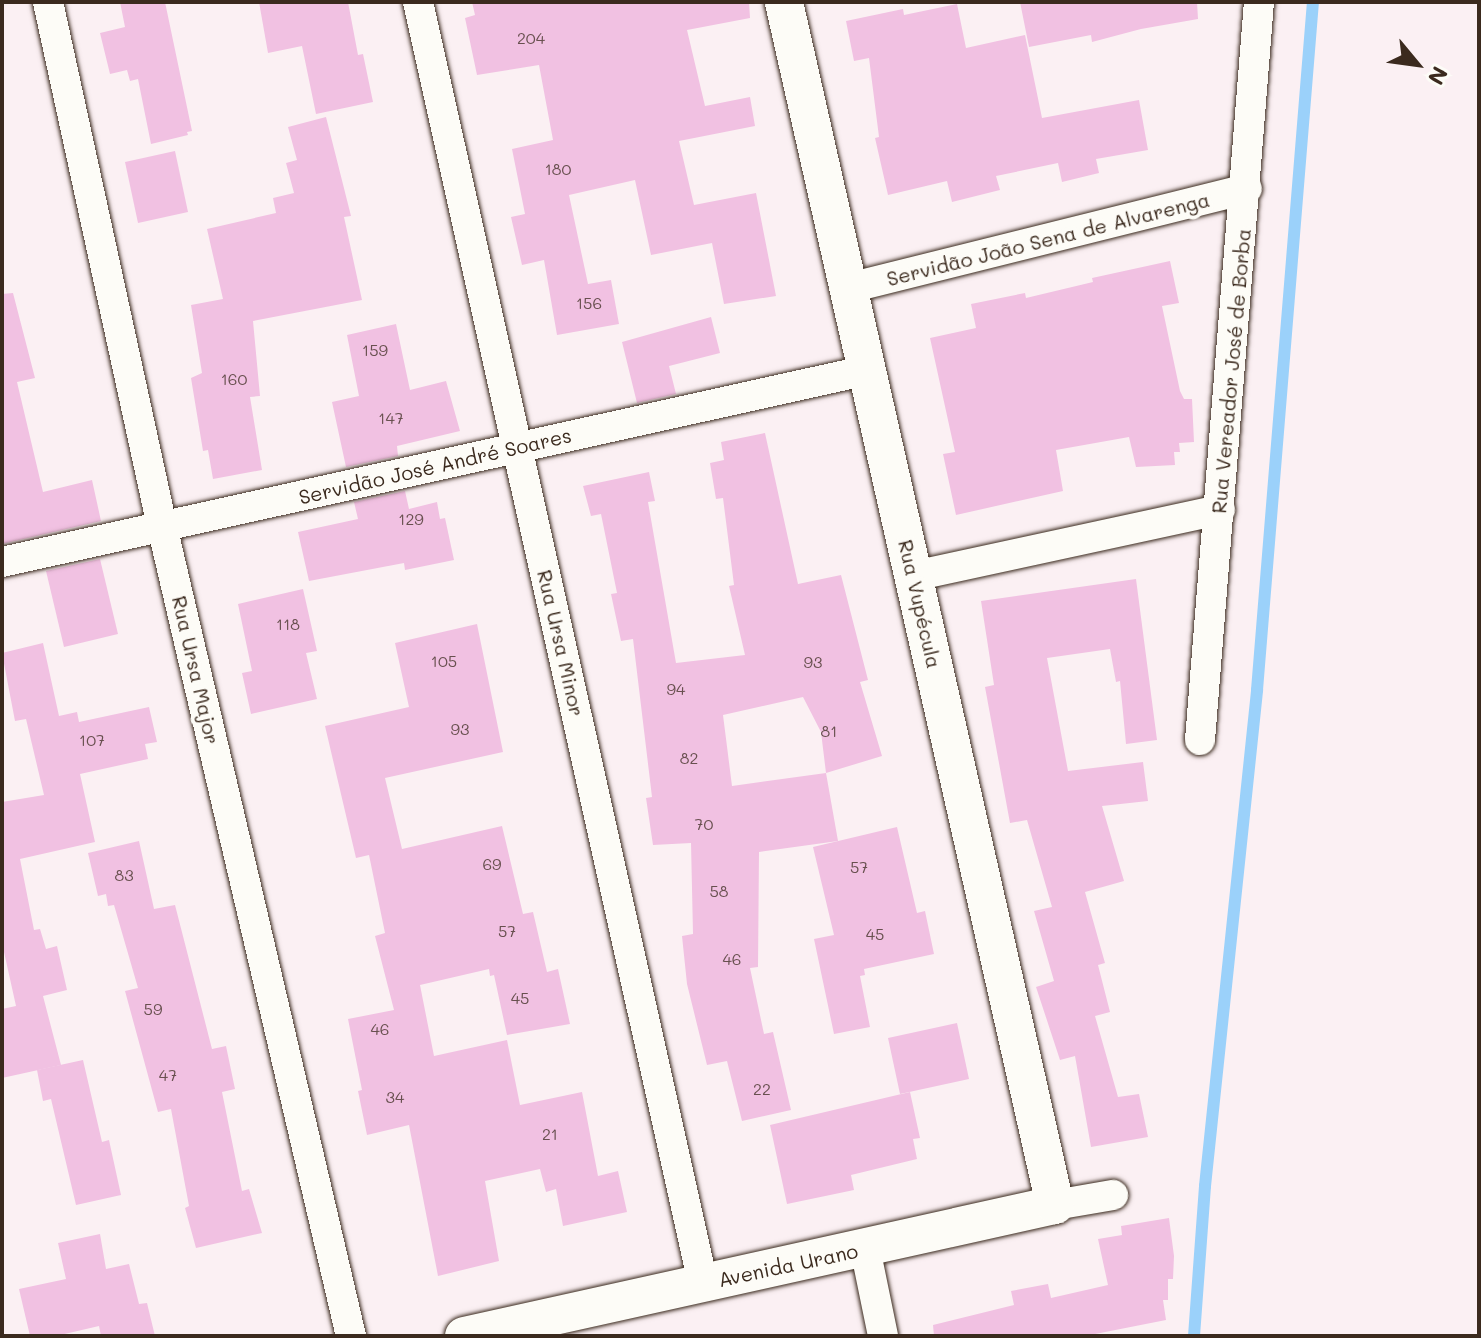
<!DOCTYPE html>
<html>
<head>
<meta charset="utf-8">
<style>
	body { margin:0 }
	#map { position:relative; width:1481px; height:1338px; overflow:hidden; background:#fbf0f3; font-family:Mali,sans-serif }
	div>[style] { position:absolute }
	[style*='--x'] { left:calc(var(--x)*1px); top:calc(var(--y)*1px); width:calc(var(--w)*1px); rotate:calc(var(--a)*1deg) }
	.stream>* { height:12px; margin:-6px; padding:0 6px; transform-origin:6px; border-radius:6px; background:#9bd1fa }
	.building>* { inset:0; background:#f1c1e2 }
	.roads { filter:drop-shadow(0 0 2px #3b2a1e) drop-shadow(0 0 2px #3b2a1e) }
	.minor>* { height:30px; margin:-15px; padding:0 15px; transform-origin:15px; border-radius:15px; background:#fdfcf7 }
	.tertiary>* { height:38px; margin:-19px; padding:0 19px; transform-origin:19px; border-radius:19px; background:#fdfcf7 }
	span { translate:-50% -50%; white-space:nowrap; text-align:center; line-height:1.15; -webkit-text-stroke:8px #fdfcf7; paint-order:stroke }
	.number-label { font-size:16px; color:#68504f }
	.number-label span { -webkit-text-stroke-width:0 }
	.street-label { font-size:20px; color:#3b2a1e }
	.frame { position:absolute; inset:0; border:4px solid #3b2a1e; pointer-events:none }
	.north { position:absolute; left:1377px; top:24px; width:80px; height:80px; -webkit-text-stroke:6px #fdfcf7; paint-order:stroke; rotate:119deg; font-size:22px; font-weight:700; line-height:32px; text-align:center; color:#3b2a1e }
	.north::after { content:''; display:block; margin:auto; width:28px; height:36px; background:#3b2a1e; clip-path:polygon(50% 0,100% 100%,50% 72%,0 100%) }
</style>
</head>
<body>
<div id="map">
	<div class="stream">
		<i style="--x:1194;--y:1336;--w:150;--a:-85.8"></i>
		<i style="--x:1205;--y:1186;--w:499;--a:-84"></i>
		<i style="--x:1257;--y:690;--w:690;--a:-85.35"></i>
	</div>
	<div class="building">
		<i style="clip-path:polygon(120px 2px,165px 2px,192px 131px,187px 132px,188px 135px,151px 144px,138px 79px,130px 81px,127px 70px,110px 74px,100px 33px,125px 27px)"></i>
		<i style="clip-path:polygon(259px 2px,348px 2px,358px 55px,363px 54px,373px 102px,316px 114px,302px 46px,268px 53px)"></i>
		<i style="clip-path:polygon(472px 2px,749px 2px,750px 18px,687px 30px,705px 106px,750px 97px,755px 126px,679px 141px,694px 205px,756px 193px,776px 296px,724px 304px,712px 243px,651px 255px,635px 180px,569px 195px,588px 284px,611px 280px,619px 324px,557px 335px,544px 260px,522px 265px,511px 217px,525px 214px,512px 149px,553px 140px,539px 65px,477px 75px,465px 18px,475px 15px)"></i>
		<i style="clip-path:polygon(1020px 2px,1197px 2px,1198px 19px,1141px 29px,1092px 42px,1091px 35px,1029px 47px)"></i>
		<i style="clip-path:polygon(957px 4px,966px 48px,1025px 35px,1042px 118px,1139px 100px,1148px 150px,1096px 159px,1099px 173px,1062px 182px,1058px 163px,996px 176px,1000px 190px,952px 202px,947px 181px,888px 195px,875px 138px,879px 137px,869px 58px,854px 61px,846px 21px,903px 9px,904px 15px)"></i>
		<i style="clip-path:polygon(326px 117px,351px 216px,344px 217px,362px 300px,253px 321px,260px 396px,250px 397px,262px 470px,213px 479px,208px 450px,203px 451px,191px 378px,202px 373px,191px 305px,223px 299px,207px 229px,276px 213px,273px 198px,294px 193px,286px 163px,297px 160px,288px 127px)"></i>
		<i style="clip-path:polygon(175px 151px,188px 212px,138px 223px,125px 162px)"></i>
		<i style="clip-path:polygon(1170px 261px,1179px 303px,1162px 306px,1180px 391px,1184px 399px,1192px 399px,1194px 442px,1179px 443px,1180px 452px,1174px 452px,1175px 465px,1136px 467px,1129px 437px,1056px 450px,1063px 491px,956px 515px,943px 454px,955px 452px,930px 338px,976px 328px,971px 304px,1025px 293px,1026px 298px,1093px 282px,1092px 278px)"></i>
		<i style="clip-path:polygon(13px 293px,35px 378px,17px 382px,43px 492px,92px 480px,101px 521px,2px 544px,2px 294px)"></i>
		<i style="clip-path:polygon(711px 317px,720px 353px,669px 366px,676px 394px,637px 403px,622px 342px)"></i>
		<i style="clip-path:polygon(396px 324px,410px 390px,446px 381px,460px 431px,397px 446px,398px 456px,346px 467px,332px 402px,359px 396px,347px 335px)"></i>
		<i style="clip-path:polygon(evenodd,765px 433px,798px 584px,841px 575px,868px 680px,860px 682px,882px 756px,826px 773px,838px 841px,759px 852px,758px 967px,750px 968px,764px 1034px,773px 1032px,791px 1110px,742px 1121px,727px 1061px,707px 1065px,687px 984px,682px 936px,693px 934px,691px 843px,653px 845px,646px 798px,652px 797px,633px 639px,621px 641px,611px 594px,617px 593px,601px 514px,591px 516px,583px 486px,649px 472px,655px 501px,648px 502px,676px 663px,745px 655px,729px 586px,734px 585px,723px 498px,716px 499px,710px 463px,724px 460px,721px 442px,765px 433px,803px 697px,821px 732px,826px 773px,732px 786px,723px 715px,803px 697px)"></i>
		<i style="clip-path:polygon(405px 491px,409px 509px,437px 502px,440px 519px,445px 518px,454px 560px,405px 570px,404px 563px,309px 581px,298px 532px,358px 519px,354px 502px)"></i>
		<i style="clip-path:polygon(100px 559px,118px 634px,64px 647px,46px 571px)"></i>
		<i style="clip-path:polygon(1136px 579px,1157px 740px,1126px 744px,1120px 681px,1116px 682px,1110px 649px,1047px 658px,1068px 771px,1143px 762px,1148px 801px,1102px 806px,1124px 881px,1085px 892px,1105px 963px,1098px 965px,1110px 1012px,1095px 1016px,1118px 1097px,1139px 1094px,1148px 1137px,1091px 1147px,1075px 1056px,1060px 1060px,1036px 987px,1054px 981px,1034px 911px,1052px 907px,1027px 820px,1010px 823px,985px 687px,994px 685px,981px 601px)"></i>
		<i style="clip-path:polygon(303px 589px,317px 651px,306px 653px,317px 699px,251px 714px,242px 673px,252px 671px,238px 604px)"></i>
		<i style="clip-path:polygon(477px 624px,503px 752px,385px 778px,402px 849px,502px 826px,523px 914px,533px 912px,547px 972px,558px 969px,570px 1024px,507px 1035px,494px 975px,490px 976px,489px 969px,420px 985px,434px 1056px,507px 1040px,520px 1105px,582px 1092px,598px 1176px,618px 1171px,627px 1212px,563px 1226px,556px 1189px,546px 1192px,540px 1169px,485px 1181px,499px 1261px,438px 1276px,409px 1125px,367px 1135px,358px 1091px,362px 1090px,348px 1019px,394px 1010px,375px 936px,385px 933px,369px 855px,356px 858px,325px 726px,409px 707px,395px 643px)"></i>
		<i style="clip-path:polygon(43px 643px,59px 716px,77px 712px,79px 722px,149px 707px,157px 742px,145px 744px,148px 759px,80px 774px,95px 842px,20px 859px,34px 930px,40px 929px,46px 949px,57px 946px,67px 990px,43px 996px,61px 1065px,2px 1078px,2px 1009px,16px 1006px,2px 943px,2px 802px,44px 795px,26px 719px,15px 721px,2px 653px)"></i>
		<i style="clip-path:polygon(897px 827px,917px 913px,925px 911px,934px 954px,864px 969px,865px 975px,860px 976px,870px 1027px,834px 1034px,814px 939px,834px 935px,813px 847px)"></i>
		<i style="clip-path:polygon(139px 841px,154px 909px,175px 905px,212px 1049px,226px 1046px,235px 1089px,222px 1092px,242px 1191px,249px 1189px,262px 1233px,196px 1248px,185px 1208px,189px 1206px,171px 1109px,158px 1112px,125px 991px,138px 988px,114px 905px,108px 906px,106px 894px,98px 896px,88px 853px)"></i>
		<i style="clip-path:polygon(957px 1023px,969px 1079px,900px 1094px,888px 1038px)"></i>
		<i style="clip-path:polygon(83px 1060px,102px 1142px,109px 1140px,121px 1195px,76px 1205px,51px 1099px,43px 1101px,37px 1070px)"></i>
		<i style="clip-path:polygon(910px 1092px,920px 1138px,913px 1139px,917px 1159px,851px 1175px,854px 1190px,787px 1204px,770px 1125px)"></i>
		<i style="clip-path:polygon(1169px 1218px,1174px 1256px,1173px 1279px,1168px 1279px,1168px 1300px,1163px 1300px,1166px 1320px,1085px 1336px,934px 1336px,933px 1325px,1014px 1305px,1011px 1291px,1048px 1284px,1051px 1298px,1108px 1285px,1098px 1239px,1122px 1235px,1121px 1226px)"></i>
		<i style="clip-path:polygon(100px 1234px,106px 1269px,129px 1264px,139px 1304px,147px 1303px,155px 1336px,101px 1336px,99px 1326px,56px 1336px,30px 1336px,19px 1289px,66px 1279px,58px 1243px)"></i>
	</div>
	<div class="roads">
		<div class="minor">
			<i style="--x:48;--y:2;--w:536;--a:77.73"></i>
			<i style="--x:162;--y:526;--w:832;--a:76.87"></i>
			<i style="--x:418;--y:2;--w:1312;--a:77.46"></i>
			<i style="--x:849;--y:288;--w:410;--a:-14"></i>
			<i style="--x:2;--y:562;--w:887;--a:-12.5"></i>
			<i style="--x:914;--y:576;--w:313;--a:-12.2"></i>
			<i style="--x:1200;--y:740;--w:740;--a:-85.43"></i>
			<i style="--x:1055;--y:1205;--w:59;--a:-9.8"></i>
			<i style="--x:865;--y:1248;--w:90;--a:78.4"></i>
		</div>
		<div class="tertiary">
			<i style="--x:464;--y:1336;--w:605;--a:-12.5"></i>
			<i style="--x:1055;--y:1205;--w:1233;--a:-102.7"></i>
		</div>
	</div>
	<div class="number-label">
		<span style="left:531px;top:38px">204</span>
		<span style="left:558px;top:169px">180</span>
		<span style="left:589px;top:303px">156</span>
		<span style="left:375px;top:350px">159</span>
		<span style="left:234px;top:379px">160</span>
		<span style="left:391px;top:418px">147</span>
		<span style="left:411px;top:519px">129</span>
		<span style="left:288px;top:624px">118</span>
		<span style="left:444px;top:661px">105</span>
		<span style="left:813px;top:662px">93</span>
		<span style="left:676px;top:689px">94</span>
		<span style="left:460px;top:729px">93</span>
		<span style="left:829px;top:731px">81</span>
		<span style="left:92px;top:740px">107</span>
		<span style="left:689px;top:758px">82</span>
		<span style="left:704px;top:824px">70</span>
		<span style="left:492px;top:864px">69</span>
		<span style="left:859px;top:867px">57</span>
		<span style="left:124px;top:875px">83</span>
		<span style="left:719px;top:891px">58</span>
		<span style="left:507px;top:931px">57</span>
		<span style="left:875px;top:934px">45</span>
		<span style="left:732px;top:959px">46</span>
		<span style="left:520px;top:998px">45</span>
		<span style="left:153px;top:1009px">59</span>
		<span style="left:380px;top:1029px">46</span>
		<span style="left:168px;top:1075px">47</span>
		<span style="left:762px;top:1089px">22</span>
		<span style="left:395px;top:1097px">34</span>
		<span style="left:550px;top:1134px">21</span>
	</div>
	<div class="street-label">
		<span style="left:1048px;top:239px;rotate:-14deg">Servidão João Sena de Alvarenga</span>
		<span style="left:1231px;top:371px;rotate:-85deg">Rua Vereador José de Borba</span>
		<span style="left:435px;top:466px;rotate:-13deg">Servidão José André Soares</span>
		<span style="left:920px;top:604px;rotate:77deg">Rua Vupécula</span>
		<span style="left:561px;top:643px;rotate:77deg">Rua Ursa Minor</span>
		<span style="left:196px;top:670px;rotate:77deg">Rua Ursa Major</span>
		<span style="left:788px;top:1265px;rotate:-12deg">Avenida Urano</span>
	</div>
	<div class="frame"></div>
	<div class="north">N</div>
</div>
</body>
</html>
